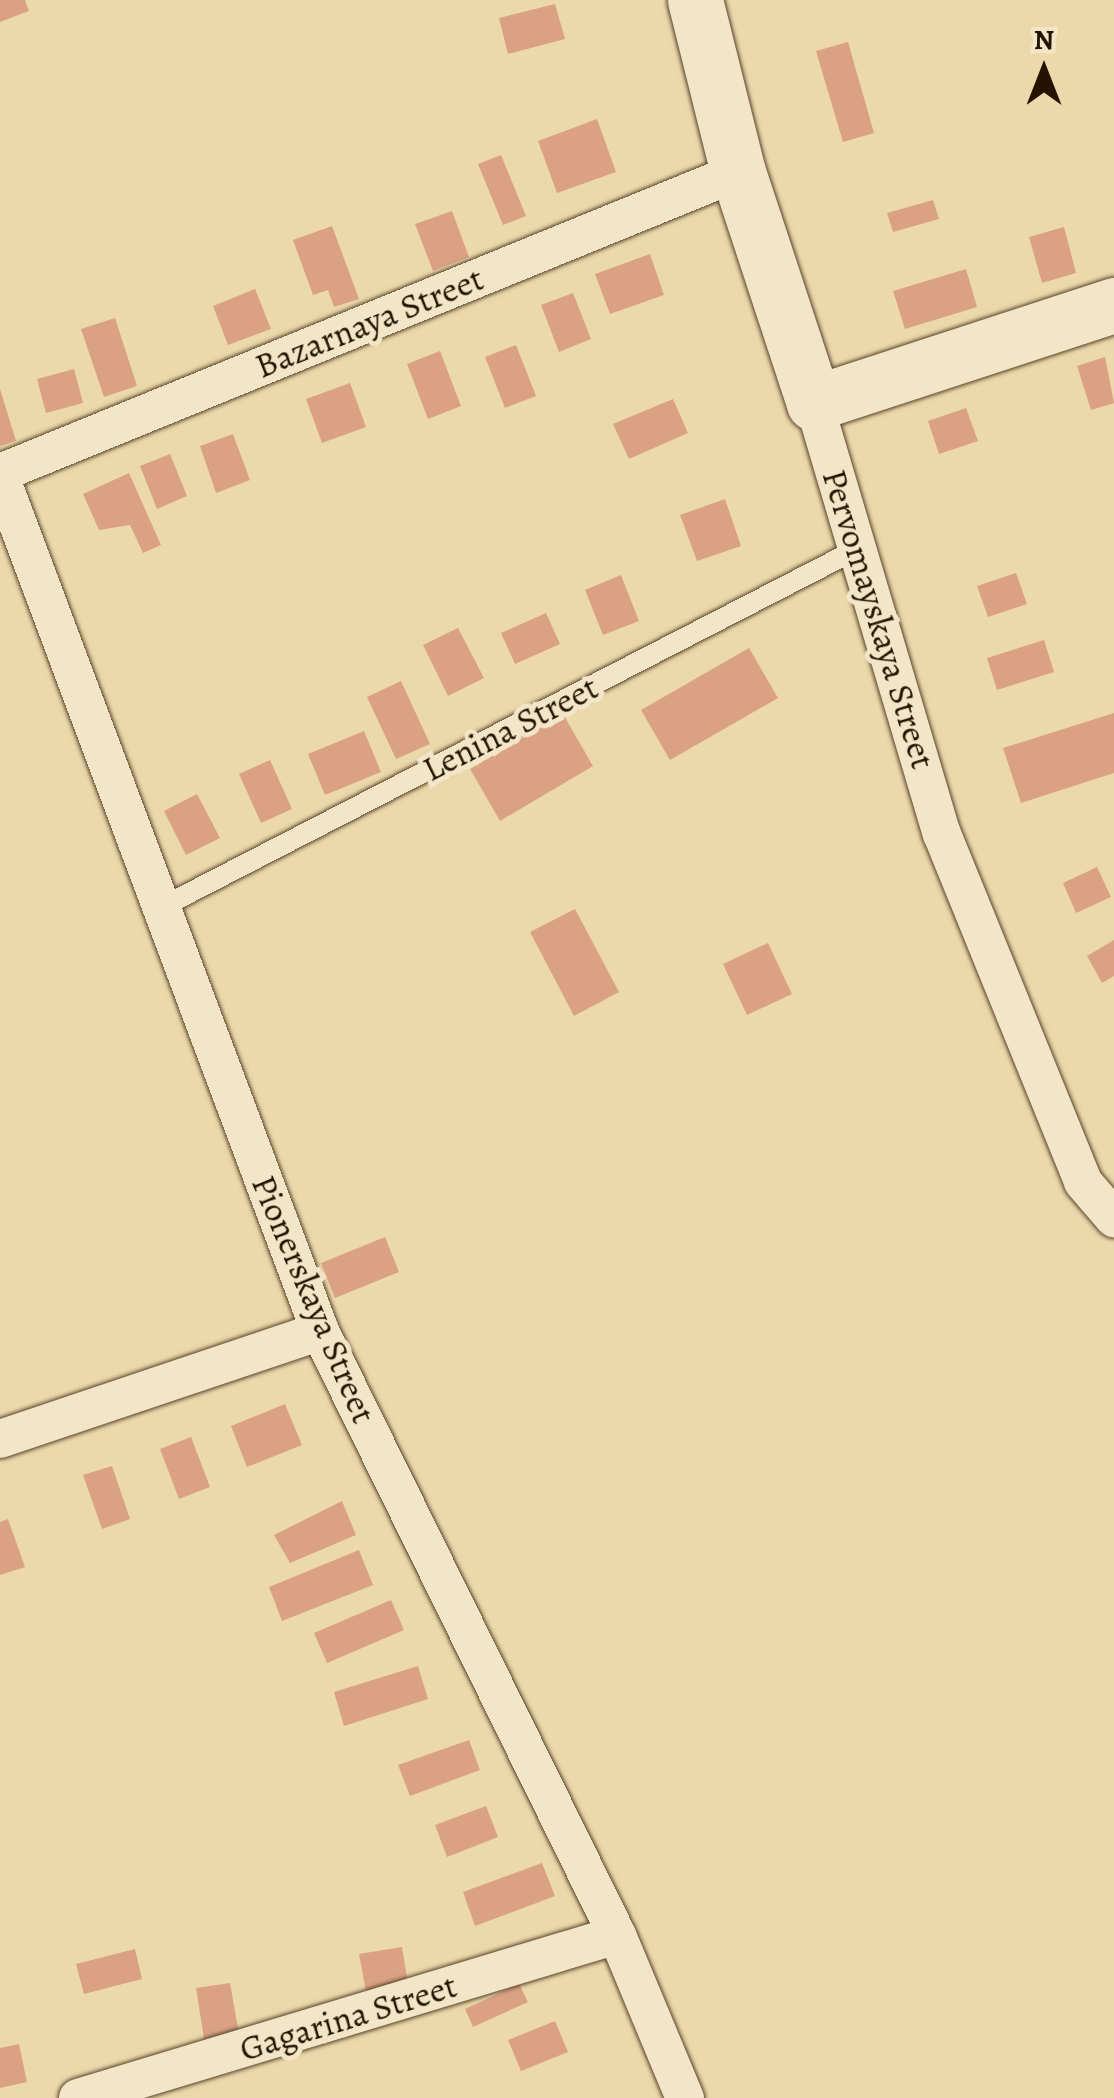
<!DOCTYPE html>
<html>
<head>
<meta charset="utf-8">
<style>
	body { margin:0 }
	#map { position:relative; width:1114px; height:2098px; overflow:hidden; background:#ecd9ab; font-family:Alegreya,serif }
	div>[style] { position:absolute }
	[style*='--x'] { left:calc(var(--x)*1px); top:calc(var(--y)*1px); width:calc(var(--w)*1px); rotate:calc(var(--a)*1deg) }
	.building>* { inset:0; background:#daa283 }
	.roads { filter:drop-shadow(0 0 2px #58442b) drop-shadow(0 0 2px #58442b) }
	.lane>* { height:20px; margin:-10px; padding:0 10px; transform-origin:10px; border-radius:10px; background:#f3e6c8 }
	.street>* { height:38px; margin:-19px; padding:0 19px; transform-origin:19px; border-radius:19px; background:#f3e6c8 }
	.secondary>* { height:55px; margin:-27.5px; padding:0 27.5px; transform-origin:27.5px; border-radius:27.5px; background:#f3e6c8 }
	span { translate:-50% -50%; white-space:nowrap; text-align:center; line-height:1.15; -webkit-text-stroke:10px #f3e6c8; paint-order:stroke }
	.street-label { font-size:35px; color:#261200 }
	.north { position:absolute; left:994px; top:20px; width:100px; height:100px; -webkit-text-stroke:8px #f3e6c8; paint-order:stroke; rotate:0deg; font-size:28px; font-weight:700; line-height:40px; text-align:center; color:#261200 }
	.north::after { content:''; display:block; margin:auto; width:35px; height:45px; background:#261200; clip-path:polygon(50% 0,100% 100%,50% 72%,0 100%) }
</style>
</head>
<body>
<div id="map">
	<div class="building">
		<i style="clip-path:polygon(0 0,25px 0,29px 11px,0 22px)"></i>
		<i style="clip-path:polygon(555px 4px,565px 39px,508px 54px,499px 18px)"></i>
		<i style="clip-path:polygon(848px 42px,874px 133px,843px 142px,816px 51px)"></i>
		<i style="clip-path:polygon(597px 119px,616px 172px,557px 193px,538px 141px)"></i>
		<i style="clip-path:polygon(501px 155px,526px 216px,503px 225px,478px 164px)"></i>
		<i style="clip-path:polygon(933px 200px,939px 219px,893px 232px,887px 213px)"></i>
		<i style="clip-path:polygon(452px 211px,469px 257px,433px 271px,415px 224px)"></i>
		<i style="clip-path:polygon(332px 226px,359px 299px,334px 307px,328px 290px,313px 295px,293px 240px)"></i>
		<i style="clip-path:polygon(1064px 227px,1076px 273px,1042px 283px,1029px 237px)"></i>
		<i style="clip-path:polygon(650px 254px,664px 295px,610px 314px,595px 274px)"></i>
		<i style="clip-path:polygon(966px 269px,977px 307px,905px 329px,893px 291px)"></i>
		<i style="clip-path:polygon(255px 289px,271px 329px,228px 345px,213px 306px)"></i>
		<i style="clip-path:polygon(573px 293px,591px 339px,559px 352px,541px 305px)"></i>
		<i style="clip-path:polygon(115px 318px,137px 386px,104px 397px,81px 329px)"></i>
		<i style="clip-path:polygon(516px 345px,536px 396px,505px 408px,485px 357px)"></i>
		<i style="clip-path:polygon(440px 351px,461px 406px,428px 419px,407px 364px)"></i>
		<i style="clip-path:polygon(1105px 357px,1114px 403px,1091px 410px,1077px 366px)"></i>
		<i style="clip-path:polygon(74px 369px,83px 403px,46px 413px,37px 379px)"></i>
		<i style="clip-path:polygon(350px 383px,366px 427px,322px 443px,306px 399px)"></i>
		<i style="clip-path:polygon(0 389px,16px 441px,0 446px)"></i>
		<i style="clip-path:polygon(673px 399px,688px 433px,629px 459px,613px 424px)"></i>
		<i style="clip-path:polygon(966px 408px,978px 441px,939px 454px,928px 421px)"></i>
		<i style="clip-path:polygon(233px 434px,250px 480px,216px 493px,200px 446px)"></i>
		<i style="clip-path:polygon(170px 454px,187px 496px,157px 509px,140px 466px)"></i>
		<i style="clip-path:polygon(129px 473px,161px 545px,143px 553px,130px 525px,99px 530px,83px 494px)"></i>
		<i style="clip-path:polygon(725px 499px,741px 546px,697px 561px,680px 515px)"></i>
		<i style="clip-path:polygon(1016px 573px,1027px 604px,988px 617px,977px 586px)"></i>
		<i style="clip-path:polygon(621px 575px,639px 621px,603px 635px,585px 590px)"></i>
		<i style="clip-path:polygon(546px 613px,560px 644px,515px 664px,501px 633px)"></i>
		<i style="clip-path:polygon(458px 628px,484px 678px,448px 696px,423px 645px)"></i>
		<i style="clip-path:polygon(1044px 640px,1054px 672px,997px 690px,987px 658px)"></i>
		<i style="clip-path:polygon(749px 648px,778px 698px,670px 760px,641px 710px)"></i>
		<i style="clip-path:polygon(401px 681px,430px 744px,396px 759px,367px 697px)"></i>
		<i style="clip-path:polygon(1114px 713px,1114px 773px,1021px 803px,1003px 748px)"></i>
		<i style="clip-path:polygon(563px 714px,593px 766px,500px 821px,470px 769px)"></i>
		<i style="clip-path:polygon(364px 731px,381px 772px,325px 795px,308px 754px)"></i>
		<i style="clip-path:polygon(270px 760px,292px 809px,261px 823px,239px 774px)"></i>
		<i style="clip-path:polygon(197px 794px,220px 838px,186px 855px,164px 811px)"></i>
		<i style="clip-path:polygon(1097px 867px,1111px 897px,1076px 913px,1063px 883px)"></i>
		<i style="clip-path:polygon(575px 909px,619px 992px,574px 1016px,530px 932px)"></i>
		<i style="clip-path:polygon(1114px 940px,1114px 976px,1102px 983px,1087px 956px)"></i>
		<i style="clip-path:polygon(768px 943px,792px 994px,747px 1015px,723px 964px)"></i>
		<i style="clip-path:polygon(385px 1237px,399px 1272px,335px 1298px,321px 1263px)"></i>
		<i style="clip-path:polygon(285px 1404px,302px 1445px,247px 1467px,231px 1426px)"></i>
		<i style="clip-path:polygon(191px 1437px,210px 1487px,179px 1499px,160px 1449px)"></i>
		<i style="clip-path:polygon(112px 1466px,130px 1519px,102px 1529px,83px 1475px)"></i>
		<i style="clip-path:polygon(342px 1501px,356px 1535px,290px 1563px,274px 1535px)"></i>
		<i style="clip-path:polygon(8px 1519px,25px 1567px,0 1575px,0 1522px)"></i>
		<i style="clip-path:polygon(359px 1550px,373px 1585px,282px 1621px,269px 1587px)"></i>
		<i style="clip-path:polygon(391px 1600px,404px 1630px,327px 1663px,314px 1633px)"></i>
		<i style="clip-path:polygon(418px 1666px,428px 1699px,344px 1726px,334px 1692px)"></i>
		<i style="clip-path:polygon(469px 1740px,480px 1770px,410px 1796px,398px 1765px)"></i>
		<i style="clip-path:polygon(486px 1806px,498px 1837px,447px 1857px,435px 1825px)"></i>
		<i style="clip-path:polygon(542px 1863px,555px 1896px,475px 1926px,463px 1892px)"></i>
		<i style="clip-path:polygon(402px 1947px,409px 1990px,367px 1997px,359px 1954px)"></i>
		<i style="clip-path:polygon(135px 1949px,142px 1979px,84px 1994px,76px 1964px)"></i>
		<i style="clip-path:polygon(230px 1983px,239px 2034px,204px 2039px,196px 1988px)"></i>
		<i style="clip-path:polygon(519px 1984px,528px 2002px,473px 2027px,465px 2009px)"></i>
		<i style="clip-path:polygon(555px 2021px,568px 2052px,521px 2071px,508px 2040px)"></i>
		<i style="clip-path:polygon(19px 2044px,27px 2082px,0 2088px,0 2048px)"></i>
	</div>
	<div class="roads">
		<div class="lane">
			<i style="--x:162;--y:907;--w:784;--a:-27.25"></i>
		</div>
		<div class="street">
			<i style="--x:814;--y:403;--w:450;--a:73.5"></i>
			<i style="--x:942;--y:834;--w:375;--a:67.9"></i>
			<i style="--x:1083;--y:1182;--w:48;--a:49.3"></i>
			<i style="--x:0;--y:473;--w:797;--a:-22.19"></i>
			<i style="--x:0;--y:476;--w:913;--a:69.48"></i>
			<i style="--x:320;--y:1331;--w:673;--a:63.82"></i>
			<i style="--x:617;--y:1935;--w:177;--a:67.4"></i>
			<i style="--x:0;--y:1439;--w:338;--a:-18.6"></i>
			<i style="--x:78;--y:2098;--w:563;--a:-16.83"></i>
		</div>
		<div class="secondary">
			<i style="--x:695;--y:0;--w:177;--a:76"></i>
			<i style="--x:738;--y:172;--w:243;--a:71.8"></i>
			<i style="--x:814;--y:403;--w:316;--a:-18.1"></i>
		</div>
	</div>
	<div class="street-label">
		<span style="left:369px;top:322px;rotate:-22deg">Bazarnaya Street</span>
		<span style="left:879px;top:619px;rotate:73deg">Pervomayskaya Street</span>
		<span style="left:510px;top:728px;rotate:-27deg">Lenina Street</span>
		<span style="left:314px;top:1299px;rotate:67deg">Pionerskaya Street</span>
		<span style="left:348px;top:2017px;rotate:-17deg">Gagarina Street</span>
	</div>
	<div class="north">N</div>
</div>
</body>
</html>
